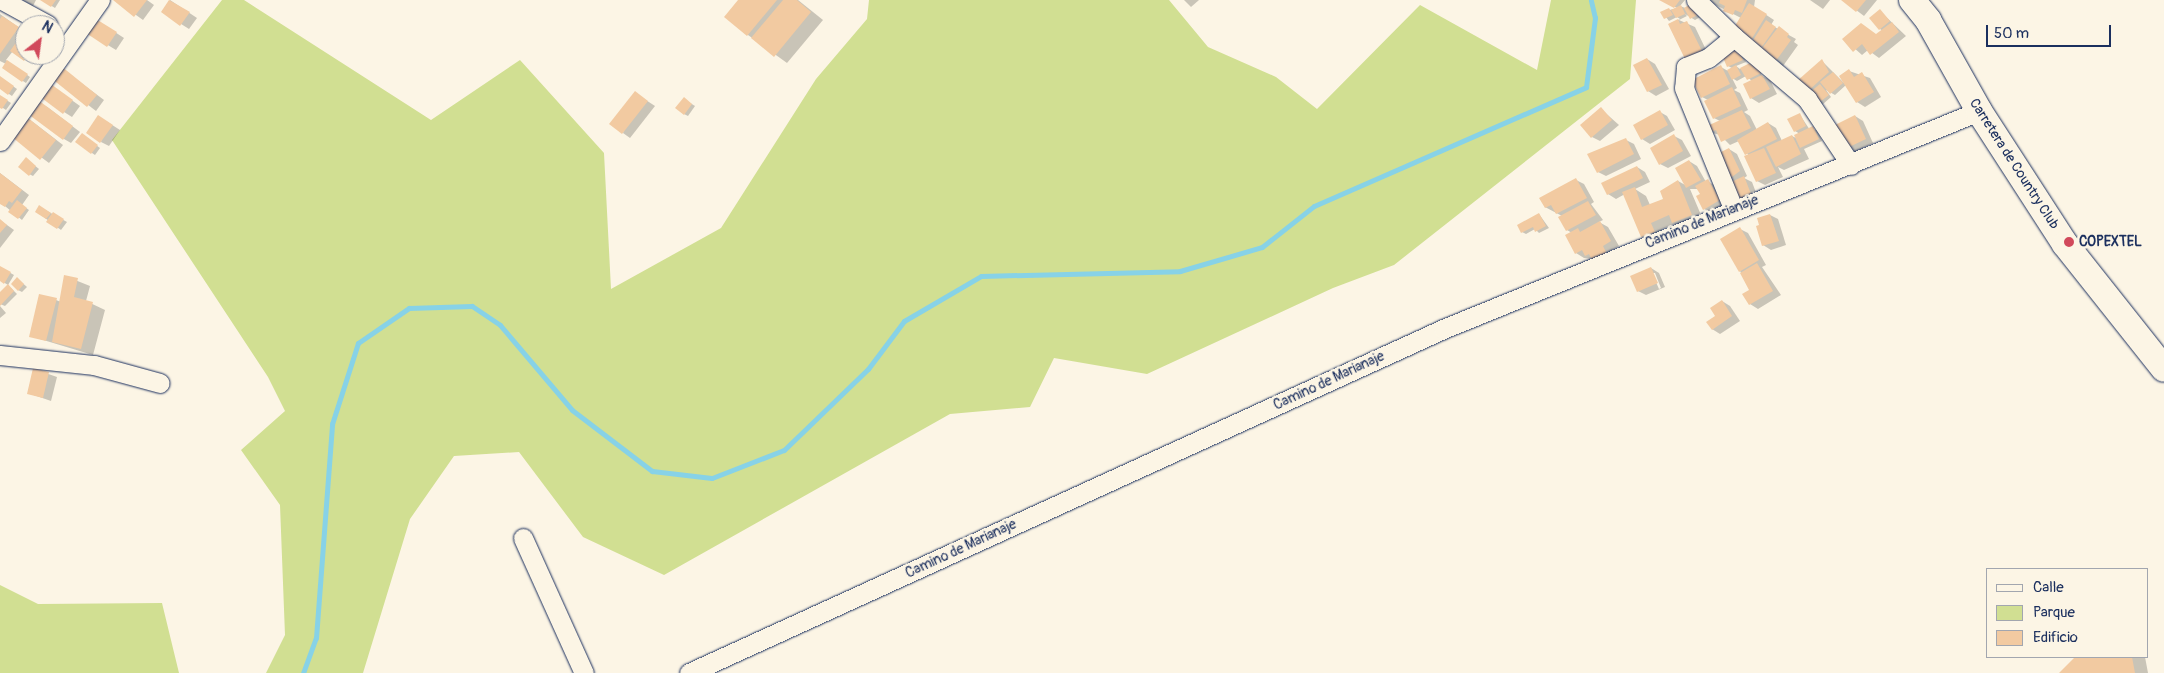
<!DOCTYPE html>
<html>
<head>
<meta charset="utf-8">
<style>
	body { margin:0 }
	#map { position:relative; width:2164px; height:673px; overflow:hidden; background:#fcf5e5; font-family:Pangolin,sans-serif }
	div>[style] { position:absolute }
	[style*='--x'] { left:calc(var(--x)*1px); top:calc(var(--y)*1px); width:calc(var(--w)*1px); rotate:calc(var(--a)*1deg) }
	.green>* { inset:0; background:#d1df92 }
	.shadow>* { inset:0; background:#0003 }
	.stream>* { height:5px; margin:-2.5px; padding:0 2.5px; transform-origin:2.5px; border-radius:2.5px; background:#87d2e7 }
	.building>* { inset:0; background:#f2caa1 }
	.roads { filter:drop-shadow(0 0 1px #1b2f5e) drop-shadow(0 0 1px #1b2f5e) }
	.street>* { height:19px; margin:-9.5px; padding:0 9.5px; transform-origin:9.5px; border-radius:9.5px; background:#fcf5e5 }
	.secondary>* { height:26px; margin:-13px; padding:0 13px; transform-origin:13px; border-radius:13px; background:#fcf5e5 }
	.dots>* { width:14px; height:14px; translate:-50% -50%; box-sizing:border-box; border:2px solid #fcf5e5; border-radius:50% }
	span { translate:-50% -50%; white-space:nowrap; text-align:center; line-height:1.15; -webkit-text-stroke:5px #fcf5e5; paint-order:stroke }
	.street-label { font-size:14px; color:#1b2f5e }
	.poi-label { font-size:14px; color:#1b2f5e; font-weight:700 }
	.left { translate:0 -50%; text-align:left }
	.legend { position:absolute; left:1986px; top:568px; width:162px; height:90px; box-sizing:border-box; background:#fcf5e5; border:1px solid #a2a6af; margin:0; padding:6px 9px; list-style:none; font-size:15px; color:#1b2f5e }
	.legend li { display:flex; align-items:center; gap:10px; height:25px }
	.legend b { width:25px; border:1px solid #a2a6af }
	.north { position:absolute; left:15px; top:15px; width:50px; height:50px; box-sizing:border-box; background:#fcf5e5; border:1px solid #a2a6af; border-radius:50%; rotate:30deg; font-size:14px; font-weight:700; line-height:20px; text-align:center; color:#1b2f5e }
	.north::after { content:''; display:block; margin:auto; width:18px; height:22px; background:#d1495b; clip-path:polygon(50% 0,100% 100%,50% 72%,0 100%) }
	.scale { position:absolute; left:1986px; top:25px; width:125px; height:22px; box-sizing:border-box; border:2px solid #1b2f5e; border-top:0; padding-left:6px; font-size:15px; line-height:18px; white-space:nowrap; color:#1b2f5e; -webkit-text-stroke:4px #fcf5e5; paint-order:stroke }
</style>
</head>
<body>
<div id="map">
	<div class="green">
		<i style="clip-path:polygon(222px 0,244px 0,431px 120px,520px 60px,604px 153px,611px 289px,721px 228px,816px 79px,867px 19px,869px 0,1169px 0,1208px 47px,1276px 77px,1317px 109px,1420px 5px,1537px 70px,1551px 0,1636px 0,1630px 79px,1394px 265px,1333px 288px,1147px 374px,1054px 358px,1030px 407px,950px 414px,664px 575px,583px 537px,519px 452px,454px 456px,410px 519px,363px 673px,266px 673px,285px 635px,280px 505px,241px 450px,285px 411px,268px 377px,112px 140px)"></i>
		<i style="clip-path:polygon(0 585px,38px 604px,162px 603px,179px 673px,0 673px)"></i>
	</div>
	<div class="shadow">
		<i style="clip-path:polygon(22px 0,36px 0,33px 6px)"></i>
		<i style="clip-path:polygon(42px 0,60px 0,55px 8px)"></i>
		<i style="clip-path:polygon(115px 0,147px 0,154px 5px,143px 20px)"></i>
		<i style="clip-path:polygon(170px 0,197px 18px,189px 29px,162px 12px)"></i>
		<i style="clip-path:polygon(740px 0,798px 0,823px 20px,787px 63px,748px 35px)"></i>
		<i style="clip-path:polygon(1184px 0,1199px 0,1191px 7px)"></i>
		<i style="clip-path:polygon(1662px 0,1685px 0,1680px 6px,1704px 15px,1695px 20px,1685px 14px,1687px 16px,1679px 20px,1695px 27px,1709px 56px,1694px 63px,1669px 24px,1680px 19px,1677px 17px,1669px 21px,1662px 12px,1677px 8px)"></i>
		<i style="clip-path:polygon(1706px 0,1755px 0,1754px 7px,1774px 20px,1771px 25px,1796px 39px,1794px 42px,1798px 45px,1783px 66px,1754px 40px,1735px 28px,1741px 18px)"></i>
		<i style="clip-path:polygon(1810px 0,1830px 0,1823px 9px)"></i>
		<i style="clip-path:polygon(1843px 0,1877px 0,1864px 16px)"></i>
		<i style="clip-path:polygon(1880px 11px,1906px 36px,1879px 58px,1868px 50px,1862px 55px,1844px 39px,1877px 35px,1883px 31px,1880px 29px)"></i>
		<i style="clip-path:polygon(0 14px,25px 32px,25px 55px,53px 55px,48px 62px,39px 55px,33px 64px,13px 51px,6px 60px,30px 77px,26px 83px,3px 68px,6px 64px,0 61px)"></i>
		<i style="clip-path:polygon(104px 25px,124px 38px,116px 50px,88px 33px)"></i>
		<i style="clip-path:polygon(1742px 52px,1746px 62px,1736px 66px,1740px 69px,1754px 62px,1757px 64px,1762px 76px,1770px 80px,1777px 94px,1759px 103px,1751px 98px,1752px 81px,1746px 76px,1737px 81px,1732px 78px,1737px 88px,1734px 90px,1740px 93px,1748px 110px,1744px 112px,1750px 116px,1757px 130px,1768px 123px,1776px 128px,1782px 141px,1792px 136px,1798px 139px,1800px 134px,1795px 131px,1800px 115px,1810px 130px,1817px 130px,1822px 141px,1804px 149px,1809px 159px,1784px 170px,1778px 167px,1783px 177px,1765px 185px,1757px 181px,1749px 156px,1739px 141px,1730px 145px,1720px 135px,1709px 132px,1720px 121px,1714px 118px,1708px 100px,1702px 97px,1694px 80px,1721px 67px,1728px 71px,1732px 68px,1728px 66px)"></i>
		<i style="clip-path:polygon(1647px 59px,1655px 64px,1669px 89px,1656px 96px,1648px 91px)"></i>
		<i style="clip-path:polygon(1822px 61px,1846px 85px,1835px 95px,1826px 90px,1831px 97px,1822px 105px,1807px 91px)"></i>
		<i style="clip-path:polygon(61px 68px,104px 100px,96px 111px,53px 78px)"></i>
		<i style="clip-path:polygon(1849px 71px,1870px 78px,1881px 97px,1865px 107px,1857px 102px)"></i>
		<i style="clip-path:polygon(0 77px,17px 89px,12px 96px,0 88px)"></i>
		<i style="clip-path:polygon(56px 89px,80px 106px,72px 117px,64px 112px)"></i>
		<i style="clip-path:polygon(635px 93px,655px 106px,630px 138px,623px 133px)"></i>
		<i style="clip-path:polygon(0 96px,11px 103px,6px 110px,0 106px)"></i>
		<i style="clip-path:polygon(687px 101px,695px 106px,688px 116px,684px 114px)"></i>
		<i style="clip-path:polygon(46px 106px,80px 132px,71px 143px,64px 139px)"></i>
		<i style="clip-path:polygon(1601px 109px,1619px 125px,1600px 141px,1592px 137px)"></i>
		<i style="clip-path:polygon(1660px 112px,1667px 116px,1675px 130px,1650px 144px,1642px 139px)"></i>
		<i style="clip-path:polygon(1855px 116px,1863px 121px,1873px 143px,1855px 152px,1848px 148px)"></i>
		<i style="clip-path:polygon(29px 119px,63px 145px,49px 163px,14px 137px)"></i>
		<i style="clip-path:polygon(106px 121px,120px 130px,109px 146px,101px 142px)"></i>
		<i style="clip-path:polygon(1674px 136px,1682px 140px,1691px 156px,1668px 168px,1660px 164px)"></i>
		<i style="clip-path:polygon(85px 137px,100px 148px,95px 155px,92px 153px)"></i>
		<i style="clip-path:polygon(1626px 140px,1634px 144px,1641px 159px,1606px 176px,1598px 172px,1589px 154px)"></i>
		<i style="clip-path:polygon(1729px 149px,1737px 154px,1747px 176px,1744px 178px,1752px 182px,1758px 198px,1729px 184px)"></i>
		<i style="clip-path:polygon(29px 161px,39px 169px,33px 176px,29px 174px)"></i>
		<i style="clip-path:polygon(1689px 161px,1697px 166px,1706px 182px,1716px 185px,1727px 205px,1712px 213px,1704px 209px,1699px 189px,1690px 189px,1704px 222px,1685px 229px,1675px 224px,1662px 229px,1666px 239px,1654px 243px,1642px 237px,1625px 194px,1616px 199px,1608px 194px,1637px 167px,1645px 172px,1650px 182px,1635px 189px,1646px 196px,1650px 205px,1665px 199px,1678px 181px,1687px 186px)"></i>
		<i style="clip-path:polygon(0 173px,29px 195px,22px 205px,29px 210px,22px 220px,0 202px)"></i>
		<i style="clip-path:polygon(1576px 180px,1584px 184px,1594px 202px,1591px 204px,1603px 220px,1599px 222px,1608px 227px,1619px 246px,1610px 251px,1615px 261px,1584px 258px,1576px 253px,1572px 233px,1567px 230px,1562px 216px,1545px 207px)"></i>
		<i style="clip-path:polygon(40px 207px,67px 222px,61px 230px,37px 212px)"></i>
		<i style="clip-path:polygon(1539px 214px,1549px 228px,1539px 233px,1535px 229px,1526px 234px,1522px 232px)"></i>
		<i style="clip-path:polygon(1770px 215px,1778px 219px,1786px 245px,1771px 250px,1763px 245px)"></i>
		<i style="clip-path:polygon(0 220px,14px 230px,0 248px)"></i>
		<i style="clip-path:polygon(1740px 229px,1748px 233px,1766px 265px,1762px 267px,1781px 295px,1758px 309px,1750px 304px,1751px 291px,1740px 271px)"></i>
		<i style="clip-path:polygon(0 267px,14px 275px,8px 285px,0 280px)"></i>
		<i style="clip-path:polygon(evenodd,1651px 268px,1659px 273px,1665px 287px,1646px 295px,1638px 291px,1651px 268px,1652px 273px,1655px 273px,1661px 288px,1659px 289px,1652px 273px)"></i>
		<i style="clip-path:polygon(65px 276px,90px 286px,86px 301px,105px 310px,93px 355px,30px 336px,56px 300px,61px 302px)"></i>
		<i style="clip-path:polygon(18px 279px,27px 287px,22px 292px,18px 290px)"></i>
		<i style="clip-path:polygon(11px 288px,17px 294px,5px 306px,0 304px,0 294px)"></i>
		<i style="clip-path:polygon(1722px 301px,1730px 306px,1740px 321px,1720px 334px,1712px 329px)"></i>
		<i style="clip-path:polygon(0 306px,6px 313px,0 318px)"></i>
		<i style="clip-path:polygon(34px 369px,57px 377px,51px 401px,28px 393px)"></i>
		<i style="clip-path:polygon(2077px 657px,2145px 657px,2148px 673px,2061px 673px)"></i>
	</div>
	<div class="stream">
		<i style="--x:303;--y:673;--w:37;--a:-70"></i>
		<i style="--x:316;--y:638;--w:215;--a:-85.7"></i>
		<i style="--x:332;--y:424;--w:85;--a:-72.2"></i>
		<i style="--x:358;--y:343;--w:62;--a:-34.5"></i>
		<i style="--x:409;--y:308;--w:63;--a:-1.8"></i>
		<i style="--x:472;--y:306;--w:34;--a:34"></i>
		<i style="--x:500;--y:325;--w:111;--a:49.7"></i>
		<i style="--x:572;--y:410;--w:101;--a:37.3"></i>
		<i style="--x:652;--y:471;--w:60;--a:6.7"></i>
		<i style="--x:712;--y:478;--w:77;--a:-21.3"></i>
		<i style="--x:784;--y:450;--w:117;--a:-44"></i>
		<i style="--x:868;--y:369;--w:60;--a:-53.1"></i>
		<i style="--x:904;--y:321;--w:89;--a:-30.3"></i>
		<i style="--x:981;--y:276;--w:199;--a:-1.4"></i>
		<i style="--x:1180;--y:271;--w:85;--a:-16.3"></i>
		<i style="--x:1262;--y:247;--w:66;--a:-38.3"></i>
		<i style="--x:1314;--y:206;--w:297;--a:-23.6"></i>
		<i style="--x:1586;--y:87;--w:70;--a:-82.6"></i>
		<i style="--x:1595;--y:18;--w:18;--a:-103"></i>
	</div>
	<div class="building">
		<i style="clip-path:polygon(40px 0,56px 0,51px 7px)"></i>
		<i style="clip-path:polygon(113px 0,147px 0,134px 17px)"></i>
		<i style="clip-path:polygon(169px 0,190px 12px,180px 26px,161px 12px)"></i>
		<i style="clip-path:polygon(738px 0,777px 0,747px 36px,724px 17px)"></i>
		<i style="clip-path:polygon(783px 0,797px 0,811px 12px,774px 57px,751px 38px)"></i>
		<i style="clip-path:polygon(1659px 0,1680px 0,1674px 8px)"></i>
		<i style="clip-path:polygon(1720px 0,1747px 0,1742px 13px,1735px 10px,1733px 15px,1723px 11px,1725px 6px,1719px 3px)"></i>
		<i style="clip-path:polygon(1841px 0,1866px 0,1856px 12px)"></i>
		<i style="clip-path:polygon(1694px 2px,1701px 13px,1690px 19px,1684px 8px)"></i>
		<i style="clip-path:polygon(1749px 3px,1767px 14px,1751px 40px,1733px 29px)"></i>
		<i style="clip-path:polygon(1681px 5px,1685px 14px,1676px 18px,1671px 10px)"></i>
		<i style="clip-path:polygon(1669px 8px,1673px 15px,1664px 19px,1660px 12px)"></i>
		<i style="clip-path:polygon(1880px 9px,1890px 21px,1879px 30px,1869px 18px)"></i>
		<i style="clip-path:polygon(2px 16px,19px 27px,0 54px,0 19px)"></i>
		<i style="clip-path:polygon(96px 19px,117px 32px,107px 47px,86px 33px)"></i>
		<i style="clip-path:polygon(1678px 19px,1680px 24px,1687px 21px,1702px 51px,1685px 59px,1668px 24px)"></i>
		<i style="clip-path:polygon(1766px 20px,1776px 27px,1761px 48px,1752px 42px)"></i>
		<i style="clip-path:polygon(1892px 22px,1899px 32px,1870px 55px,1862px 44px,1853px 52px,1842px 39px,1861px 23px,1876px 34px)"></i>
		<i style="clip-path:polygon(1779px 26px,1789px 34px,1787px 37px,1791px 40px,1775px 62px,1760px 51px)"></i>
		<i style="clip-path:polygon(23px 33px,25px 55px,28px 55px,24px 61px,10px 51px)"></i>
		<i style="clip-path:polygon(1739px 49px,1743px 60px,1727px 67px,1722px 55px)"></i>
		<i style="clip-path:polygon(1647px 58px,1662px 85px,1647px 92px,1633px 65px)"></i>
		<i style="clip-path:polygon(1822px 59px,1829px 72px,1807px 92px,1797px 81px)"></i>
		<i style="clip-path:polygon(7px 60px,28px 74px,22px 82px,2px 68px)"></i>
		<i style="clip-path:polygon(1754px 61px,1761px 73px,1747px 80px,1740px 68px)"></i>
		<i style="clip-path:polygon(1721px 65px,1730px 84px,1701px 98px,1692px 80px)"></i>
		<i style="clip-path:polygon(1736px 65px,1741px 75px,1732px 80px,1727px 70px)"></i>
		<i style="clip-path:polygon(61px 66px,97px 95px,87px 107px,51px 78px)"></i>
		<i style="clip-path:polygon(1849px 69px,1854px 77px,1862px 72px,1874px 92px,1856px 103px,1839px 76px)"></i>
		<i style="clip-path:polygon(1833px 72px,1843px 83px,1830px 94px,1820px 82px)"></i>
		<i style="clip-path:polygon(1762px 75px,1770px 89px,1750px 99px,1743px 84px)"></i>
		<i style="clip-path:polygon(0 76px,14px 86px,8px 95px,0 89px)"></i>
		<i style="clip-path:polygon(48px 82px,73px 100px,63px 114px,39px 96px)"></i>
		<i style="clip-path:polygon(1820px 84px,1829px 95px,1817px 104px,1809px 93px)"></i>
		<i style="clip-path:polygon(1732px 87px,1741px 106px,1713px 119px,1704px 101px)"></i>
		<i style="clip-path:polygon(635px 91px,648px 101px,622px 134px,609px 124px)"></i>
		<i style="clip-path:polygon(0 95px,8px 100px,2px 109px,0 108px)"></i>
		<i style="clip-path:polygon(684px 97px,692px 104px,684px 115px,675px 108px)"></i>
		<i style="clip-path:polygon(38px 100px,73px 126px,63px 140px,28px 114px)"></i>
		<i style="clip-path:polygon(1601px 107px,1612px 120px,1591px 138px,1580px 125px)"></i>
		<i style="clip-path:polygon(1660px 110px,1668px 125px,1641px 140px,1633px 125px)"></i>
		<i style="clip-path:polygon(1742px 110px,1751px 128px,1721px 142px,1716px 130px,1708px 133px,1705px 127px)"></i>
		<i style="clip-path:polygon(1800px 113px,1806px 126px,1794px 132px,1787px 119px)"></i>
		<i style="clip-path:polygon(98px 115px,113px 125px,100px 143px,86px 133px)"></i>
		<i style="clip-path:polygon(1855px 115px,1866px 139px,1847px 148px,1835px 125px)"></i>
		<i style="clip-path:polygon(28px 118px,56px 140px,40px 160px,12px 137px)"></i>
		<i style="clip-path:polygon(1768px 122px,1777px 139px,1745px 155px,1737px 140px)"></i>
		<i style="clip-path:polygon(1813px 126px,1819px 139px,1800px 148px,1794px 135px)"></i>
		<i style="clip-path:polygon(82px 133px,98px 145px,91px 154px,75px 142px)"></i>
		<i style="clip-path:polygon(1674px 134px,1683px 151px,1659px 165px,1650px 148px)"></i>
		<i style="clip-path:polygon(1792px 135px,1801px 154px,1776px 167px,1766px 147px)"></i>
		<i style="clip-path:polygon(1626px 138px,1634px 154px,1597px 173px,1587px 154px)"></i>
		<i style="clip-path:polygon(1729px 148px,1740px 171px,1725px 182px,1715px 155px)"></i>
		<i style="clip-path:polygon(1764px 148px,1776px 173px,1756px 182px,1744px 156px)"></i>
		<i style="clip-path:polygon(26px 157px,36px 166px,29px 176px,18px 167px)"></i>
		<i style="clip-path:polygon(1689px 160px,1701px 180px,1686px 188px,1675px 168px)"></i>
		<i style="clip-path:polygon(1637px 166px,1643px 178px,1607px 195px,1601px 183px)"></i>
		<i style="clip-path:polygon(0 173px,22px 190px,12px 203px,9px 201px,5px 207px,0 204px)"></i>
		<i style="clip-path:polygon(1744px 176px,1751px 194px,1735px 201px,1727px 184px)"></i>
		<i style="clip-path:polygon(1576px 178px,1587px 198px,1556px 214px,1551px 205px,1545px 208px,1539px 198px)"></i>
		<i style="clip-path:polygon(1708px 179px,1720px 200px,1703px 210px,1696px 196px,1700px 194px,1695px 186px)"></i>
		<i style="clip-path:polygon(1678px 180px,1692px 215px,1672px 223px,1669px 215px,1651px 223px,1655px 232px,1641px 237px,1622px 192px,1635px 187px,1642px 207px,1663px 199px,1660px 191px)"></i>
		<i style="clip-path:polygon(17px 200px,27px 208px,18px 219px,8px 212px)"></i>
		<i style="clip-path:polygon(1588px 201px,1596px 215px,1566px 231px,1558px 217px)"></i>
		<i style="clip-path:polygon(39px 205px,51px 213px,46px 219px,35px 212px)"></i>
		<i style="clip-path:polygon(53px 212px,64px 219px,57px 229px,46px 222px)"></i>
		<i style="clip-path:polygon(1539px 213px,1546px 226px,1535px 232px,1533px 227px,1521px 233px,1517px 225px)"></i>
		<i style="clip-path:polygon(1770px 214px,1779px 241px,1762px 246px,1756px 226px,1759px 225px,1757px 218px)"></i>
		<i style="clip-path:polygon(0 219px,7px 225px,0 233px)"></i>
		<i style="clip-path:polygon(1600px 221px,1611px 241px,1603px 246px,1608px 256px,1594px 264px,1589px 254px,1585px 256px,1582px 250px,1575px 254px,1565px 235px,1578px 228px,1580px 232px)"></i>
		<i style="clip-path:polygon(1740px 227px,1759px 260px,1739px 272px,1720px 239px)"></i>
		<i style="clip-path:polygon(1757px 263px,1773px 291px,1749px 305px,1742px 294px,1749px 290px,1740px 273px)"></i>
		<i style="clip-path:polygon(0 266px,11px 272px,4px 284px,0 281px)"></i>
		<i style="clip-path:polygon(1651px 267px,1658px 283px,1637px 292px,1630px 276px)"></i>
		<i style="clip-path:polygon(64px 275px,78px 278px,74px 297px,93px 302px,81px 349px,52px 342px)"></i>
		<i style="clip-path:polygon(17px 277px,24px 284px,18px 291px,11px 284px)"></i>
		<i style="clip-path:polygon(8px 284px,14px 291px,0 306px,0 292px)"></i>
		<i style="clip-path:polygon(39px 294px,57px 298px,46px 341px,29px 337px)"></i>
		<i style="clip-path:polygon(1722px 300px,1732px 316px,1712px 330px,1706px 322px,1715px 316px,1710px 308px)"></i>
		<i style="clip-path:polygon(33px 368px,49px 372px,43px 398px,27px 394px)"></i>
		<i style="clip-path:polygon(2075px 657px,2132px 657px,2135px 673px,2059px 673px)"></i>
	</div>
	<div class="roads">
		<div class="street">
			<i style="--x:2;--y:0;--w:52;--a:28.5"></i>
			<i style="--x:1696;--y:0;--w:53;--a:44.2"></i>
			<i style="--x:1734;--y:37;--w:33;--a:141"></i>
			<i style="--x:1708;--y:58;--w:24;--a:158"></i>
			<i style="--x:1686;--y:67;--w:21;--a:95"></i>
			<i style="--x:1684;--y:88;--w:130;--a:67.8"></i>
			<i style="--x:1734;--y:37;--w:96;--a:40.3"></i>
			<i style="--x:1807;--y:99;--w:79;--a:56.3"></i>
			<i style="--x:0;--y:141;--w:173;--a:-54.7"></i>
			<i style="--x:0;--y:355;--w:95;--a:6.1"></i>
			<i style="--x:94;--y:365;--w:68;--a:15.3"></i>
			<i style="--x:523;--y:538;--w:148;--a:65.7"></i>
			<i style="--x:689;--y:673;--w:829;--a:-24.52"></i>
			<i style="--x:1443;--y:329;--w:579;--a:-22.13"></i>
		</div>
		<div class="secondary">
			<i style="--x:1912;--y:0;--w:26;--a:51"></i>
			<i style="--x:1928;--y:20;--w:104;--a:60.7"></i>
			<i style="--x:1979;--y:111;--w:158;--a:57.1"></i>
			<i style="--x:2065;--y:244;--w:159;--a:51.6"></i>
		</div>
	</div>
	<div class="dots">
		<i style="left:2069px;top:242px;background:#d1495b"></i>
	</div>
	<div class="street-label">
		<span style="left:2014px;top:164px;rotate:57deg">Carretera de Country Club</span>
		<span style="left:1702px;top:222px;rotate:-22deg">Camino de Marianaje</span>
		<span style="left:1329px;top:381px;rotate:-25deg">Camino de Marianaje</span>
		<span style="left:961px;top:549px;rotate:-25deg">Camino de Marianaje</span>
	</div>
	<div class="poi-label">
		<span class="left" style="left:2079px;top:242px">COPEXTEL</span>
	</div>
	<ul class="legend">
	<li><b style="height:6px;background:#fcf5e5"></b>Calle</li>
	<li><b style="height:14px;background:#d1df92"></b>Parque</li>
	<li><b style="height:14px;background:#f2caa1"></b>Edificio</li>
	</ul>
	<div class="north">N</div>
	<div class="scale">50 m</div>
</div>
</body>
</html>
